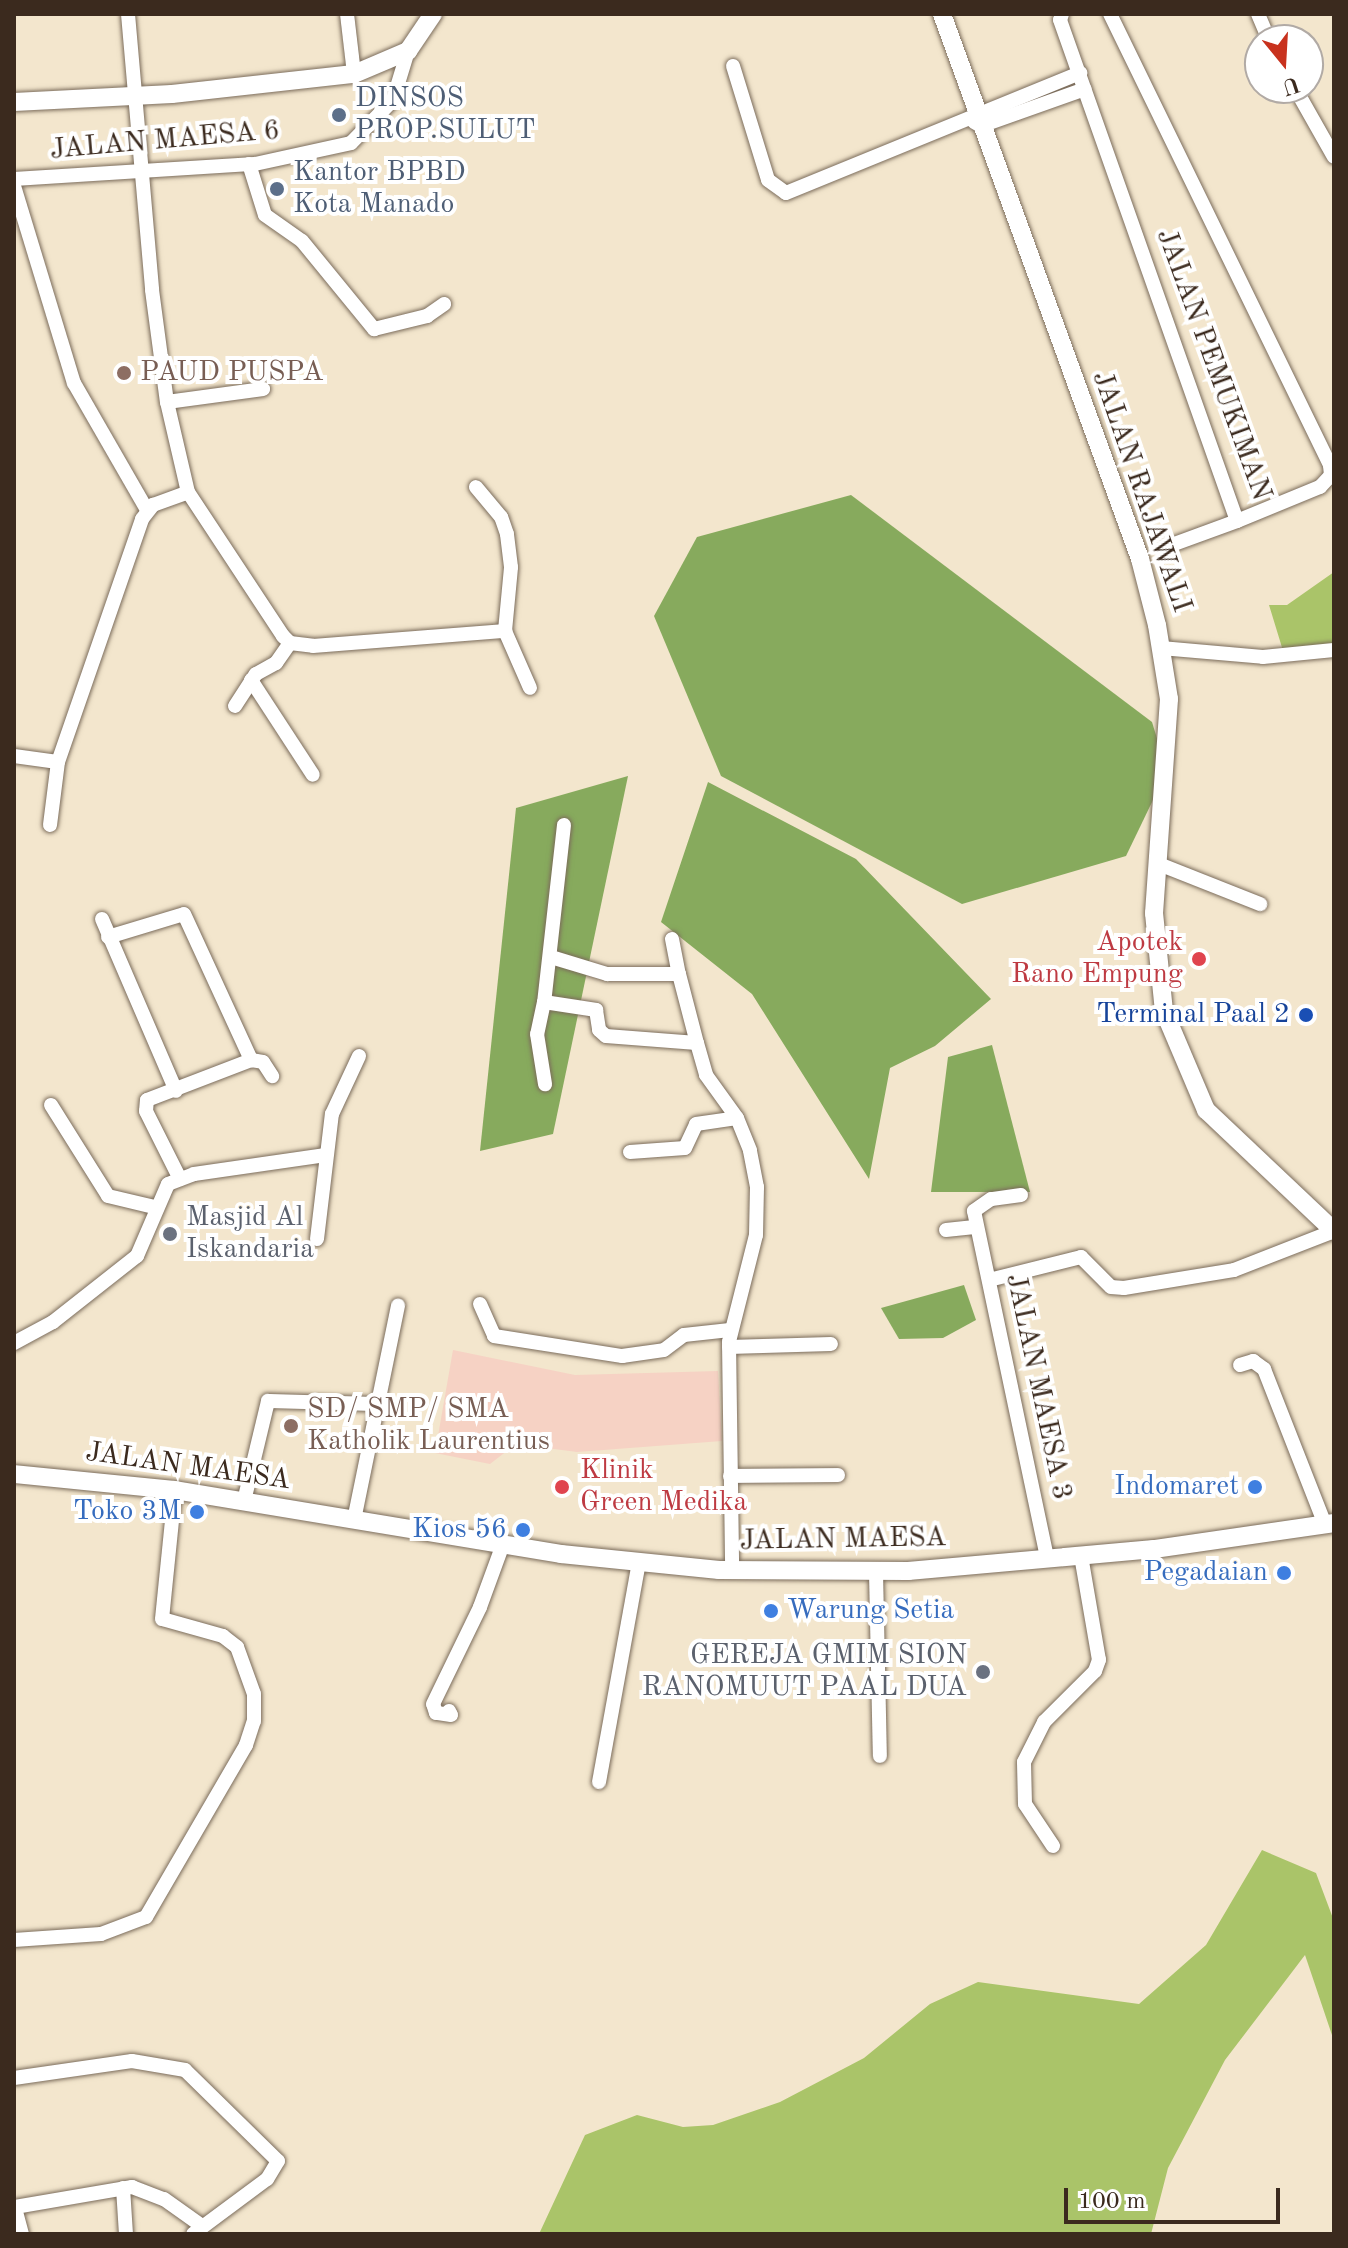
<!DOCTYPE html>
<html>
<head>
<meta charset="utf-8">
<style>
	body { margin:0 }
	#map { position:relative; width:1348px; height:2248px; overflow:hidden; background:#f3e6cd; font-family:"Old Standard TT",serif }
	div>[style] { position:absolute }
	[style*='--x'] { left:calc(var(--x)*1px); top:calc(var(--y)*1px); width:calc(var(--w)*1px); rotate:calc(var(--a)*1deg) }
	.built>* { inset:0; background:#f6d2c4 }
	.green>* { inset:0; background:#aac469 }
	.forest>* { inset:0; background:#87aa5d }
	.roads { filter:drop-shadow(0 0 2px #7b6c5b) drop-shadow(0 0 2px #7b6c5b) }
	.minor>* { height:14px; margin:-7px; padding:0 7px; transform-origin:7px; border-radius:7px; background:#fff }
	.tertiary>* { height:18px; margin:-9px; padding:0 9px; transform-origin:9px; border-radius:9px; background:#fff }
	.dots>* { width:22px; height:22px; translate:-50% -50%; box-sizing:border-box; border:4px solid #fff; border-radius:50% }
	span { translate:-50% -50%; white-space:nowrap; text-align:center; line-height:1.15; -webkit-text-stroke:8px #fff; paint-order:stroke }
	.service-label { font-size:28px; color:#4e5e75 }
	.left { translate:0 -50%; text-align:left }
	.street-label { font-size:28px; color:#3b2a1e }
	.education-label { font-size:28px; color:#785e54 }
	.health-label { font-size:28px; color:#be3a42 }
	.right { translate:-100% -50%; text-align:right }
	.transit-label { font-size:28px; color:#164399 }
	.worship-label { font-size:28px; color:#5b616d }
	.shop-label { font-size:28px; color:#366cbe }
	.frame { position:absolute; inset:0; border:16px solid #3b2a1e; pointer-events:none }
	.north { position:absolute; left:1244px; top:24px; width:80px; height:80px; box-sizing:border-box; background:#fff; border:2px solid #b1aaa5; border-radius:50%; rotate:162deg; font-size:22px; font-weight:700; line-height:32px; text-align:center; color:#3b2a1e }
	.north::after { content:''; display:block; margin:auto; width:28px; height:36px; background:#c8321e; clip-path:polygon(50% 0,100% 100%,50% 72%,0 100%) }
	.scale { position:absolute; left:1064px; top:2188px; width:216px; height:36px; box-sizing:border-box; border:4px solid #3b2a1e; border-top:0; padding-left:10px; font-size:24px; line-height:28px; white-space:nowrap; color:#3b2a1e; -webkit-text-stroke:6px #fff; paint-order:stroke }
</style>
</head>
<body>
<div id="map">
	<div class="built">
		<i style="clip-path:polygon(453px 1350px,575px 1375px,718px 1371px,722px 1441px,577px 1452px,516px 1444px,490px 1464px,435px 1453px)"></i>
	</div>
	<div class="green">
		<i style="clip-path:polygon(1334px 572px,1334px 648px,1284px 654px,1269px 605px,1287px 605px)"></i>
		<i style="clip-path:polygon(1262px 1850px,1316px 1873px,1334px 1921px,1334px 2041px,1305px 1955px,1225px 2060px,1168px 2168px,1151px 2234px,539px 2234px,585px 2135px,637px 2115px,683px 2127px,713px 2125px,780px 2102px,864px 2058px,930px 2004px,978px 1982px,1139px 2004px,1206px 1945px)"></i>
	</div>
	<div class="forest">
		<i style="clip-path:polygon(851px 495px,1152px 722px,1167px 771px,1126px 856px,962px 904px,721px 776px,654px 616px,697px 537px)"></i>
		<i style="clip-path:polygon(628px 776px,553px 1134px,480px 1151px,516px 808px)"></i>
		<i style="clip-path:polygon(708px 782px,856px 859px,991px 999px,935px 1046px,890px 1068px,869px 1179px,752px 994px,661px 922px)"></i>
		<i style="clip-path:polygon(992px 1045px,1030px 1192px,931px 1192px,948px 1057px)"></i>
		<i style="clip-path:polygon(964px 1285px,976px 1320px,943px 1338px,899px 1339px,881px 1308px)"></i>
	</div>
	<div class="roads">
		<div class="minor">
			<i style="--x:128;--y:14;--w:277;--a:85"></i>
			<i style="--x:152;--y:290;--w:113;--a:82.4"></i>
			<i style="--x:167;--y:402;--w:92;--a:76.9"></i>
			<i style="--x:188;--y:492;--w:173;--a:56.6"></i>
			<i style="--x:283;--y:636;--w:10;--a:45"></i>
			<i style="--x:290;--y:643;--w:23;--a:7"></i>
			<i style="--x:313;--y:646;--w:193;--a:-4.5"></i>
			<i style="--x:505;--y:631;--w:64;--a:-84.6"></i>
			<i style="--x:511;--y:567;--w:33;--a:-97"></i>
			<i style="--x:507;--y:534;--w:18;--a:-109"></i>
			<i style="--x:501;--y:517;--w:39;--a:-130"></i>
			<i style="--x:347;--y:14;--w:60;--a:83.3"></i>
			<i style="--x:1062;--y:14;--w:6;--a:108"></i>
			<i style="--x:1060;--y:20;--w:531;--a:70.54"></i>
			<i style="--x:1237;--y:521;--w:90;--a:-22.3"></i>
			<i style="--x:1320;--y:487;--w:16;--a:-47"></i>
			<i style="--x:1331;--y:475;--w:10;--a:-96"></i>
			<i style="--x:1330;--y:465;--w:502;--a:-116"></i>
			<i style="--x:1258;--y:14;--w:28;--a:67"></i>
			<i style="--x:733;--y:66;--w:119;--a:72.9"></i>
			<i style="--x:768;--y:180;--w:22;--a:36"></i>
			<i style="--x:786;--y:193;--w:318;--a:-22.2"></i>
			<i style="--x:1295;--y:88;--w:79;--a:60.5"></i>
			<i style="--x:974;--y:122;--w:8;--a:30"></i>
			<i style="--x:981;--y:126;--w:110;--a:-19.6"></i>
			<i style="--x:249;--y:164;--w:53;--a:72.6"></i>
			<i style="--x:265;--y:215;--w:45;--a:35.1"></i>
			<i style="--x:302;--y:241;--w:114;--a:50.7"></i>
			<i style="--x:374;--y:329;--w:55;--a:-13.8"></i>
			<i style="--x:427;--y:316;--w:21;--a:-35"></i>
			<i style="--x:14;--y:179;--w:241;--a:-3.6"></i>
			<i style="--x:255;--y:164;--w:98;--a:-12.3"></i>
			<i style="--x:351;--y:143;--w:60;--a:-45.7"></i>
			<i style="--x:393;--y:100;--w:51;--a:-73"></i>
			<i style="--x:14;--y:186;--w:206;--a:73.1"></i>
			<i style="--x:74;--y:383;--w:146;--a:60.1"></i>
			<i style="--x:167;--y:402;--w:97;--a:-7.7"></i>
			<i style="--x:1166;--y:547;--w:76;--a:-20.1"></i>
			<i style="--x:505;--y:631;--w:62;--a:66.3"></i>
			<i style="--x:1161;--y:648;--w:102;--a:5"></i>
			<i style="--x:1263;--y:657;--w:71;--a:-5.6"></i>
			<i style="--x:251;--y:680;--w:113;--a:56.9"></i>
			<i style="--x:235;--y:706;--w:38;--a:-57"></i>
			<i style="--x:256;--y:674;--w:23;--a:-29"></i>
			<i style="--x:276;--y:663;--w:24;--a:-55"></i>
			<i style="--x:14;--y:756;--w:44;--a:7.8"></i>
			<i style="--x:50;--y:825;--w:64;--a:-82.8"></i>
			<i style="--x:58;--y:762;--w:257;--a:-70.9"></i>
			<i style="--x:142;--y:519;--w:18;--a:-52"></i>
			<i style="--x:153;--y:505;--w:37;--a:-20"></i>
			<i style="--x:564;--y:825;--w:178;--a:96.4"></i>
			<i style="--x:544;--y:1002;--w:53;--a:8.7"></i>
			<i style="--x:596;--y:1010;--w:20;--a:81"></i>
			<i style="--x:599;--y:1030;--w:9;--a:41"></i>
			<i style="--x:606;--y:1036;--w:91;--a:4.4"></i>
			<i style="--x:697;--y:1043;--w:33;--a:74"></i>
			<i style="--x:706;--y:1075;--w:53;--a:54.2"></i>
			<i style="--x:737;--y:1118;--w:35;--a:68"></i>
			<i style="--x:750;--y:1151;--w:37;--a:79"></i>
			<i style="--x:757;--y:1187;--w:48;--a:91.2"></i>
			<i style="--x:756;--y:1235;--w:110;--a:104.2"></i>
			<i style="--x:729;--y:1342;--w:228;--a:89.2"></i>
			<i style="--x:1159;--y:864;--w:109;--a:21.6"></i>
			<i style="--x:102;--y:919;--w:187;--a:66.7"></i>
			<i style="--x:108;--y:937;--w:79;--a:-16.8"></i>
			<i style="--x:184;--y:914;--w:161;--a:65.3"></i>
			<i style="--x:672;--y:939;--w:36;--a:79"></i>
			<i style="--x:551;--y:957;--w:59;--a:16.9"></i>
			<i style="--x:607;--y:974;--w:72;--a:0"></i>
			<i style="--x:679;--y:974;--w:71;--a:75.4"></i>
			<i style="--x:544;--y:1002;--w:33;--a:102"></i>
			<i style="--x:537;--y:1034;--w:51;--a:80.9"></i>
			<i style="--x:51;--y:1105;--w:107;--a:57.9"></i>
			<i style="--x:108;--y:1196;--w:47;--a:13.4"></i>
			<i style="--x:630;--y:1152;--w:55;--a:-4.2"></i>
			<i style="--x:685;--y:1148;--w:26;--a:-65"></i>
			<i style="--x:696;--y:1124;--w:41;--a:-8.3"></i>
			<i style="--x:180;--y:1179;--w:76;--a:-116.6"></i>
			<i style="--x:146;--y:1111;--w:11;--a:-85"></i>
			<i style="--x:147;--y:1100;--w:111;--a:-21"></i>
			<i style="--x:251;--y:1060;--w:12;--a:9"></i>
			<i style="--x:263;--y:1062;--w:17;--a:57"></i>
			<i style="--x:1021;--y:1195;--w:30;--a:172"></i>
			<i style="--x:991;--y:1199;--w:21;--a:145"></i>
			<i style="--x:974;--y:1211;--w:355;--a:78.1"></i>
			<i style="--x:946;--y:1230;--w:31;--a:-6"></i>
			<i style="--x:317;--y:1239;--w:126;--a:-83.2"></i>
			<i style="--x:332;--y:1114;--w:64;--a:-65"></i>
			<i style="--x:989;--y:1280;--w:95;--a:-14"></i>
			<i style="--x:1081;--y:1257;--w:42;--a:45"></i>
			<i style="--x:1111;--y:1287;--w:13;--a:4"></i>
			<i style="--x:1124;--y:1288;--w:111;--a:-9.3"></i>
			<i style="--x:1234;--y:1270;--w:107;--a:-21.3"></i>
			<i style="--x:480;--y:1304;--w:35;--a:66"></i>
			<i style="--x:494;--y:1336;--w:130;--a:8.9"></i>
			<i style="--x:622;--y:1356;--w:42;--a:-8.1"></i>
			<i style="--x:664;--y:1350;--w:25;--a:-37"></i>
			<i style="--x:684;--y:1335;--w:46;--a:-6.2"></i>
			<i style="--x:14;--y:1343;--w:44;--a:-28.3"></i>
			<i style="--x:53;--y:1322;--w:107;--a:-38.2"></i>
			<i style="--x:137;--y:1256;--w:78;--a:-66.7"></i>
			<i style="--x:168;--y:1184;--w:28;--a:-21"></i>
			<i style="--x:194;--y:1174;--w:133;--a:-8.2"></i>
			<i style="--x:729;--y:1347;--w:102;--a:-1.7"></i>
			<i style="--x:1240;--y:1365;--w:14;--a:-17"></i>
			<i style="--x:1253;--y:1361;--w:14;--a:36"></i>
			<i style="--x:1264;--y:1369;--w:168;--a:68.6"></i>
			<i style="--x:730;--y:1476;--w:108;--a:-0.5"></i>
			<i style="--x:244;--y:1501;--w:103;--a:-76.5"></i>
			<i style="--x:268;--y:1401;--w:108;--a:1.6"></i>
			<i style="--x:354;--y:1520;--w:219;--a:-78.4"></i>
			<i style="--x:876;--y:1572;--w:184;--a:88.8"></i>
			<i style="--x:449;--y:1711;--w:4;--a:63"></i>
			<i style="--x:451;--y:1715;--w:15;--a:-172"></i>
			<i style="--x:436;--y:1713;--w:9;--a:-108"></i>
			<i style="--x:433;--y:1704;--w:108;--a:-64.1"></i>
			<i style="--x:480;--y:1607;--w:67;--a:-69.9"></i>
			<i style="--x:599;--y:1782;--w:224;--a:-79.7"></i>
			<i style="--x:1053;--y:1846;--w:50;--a:-123.7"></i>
			<i style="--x:1025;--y:1804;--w:42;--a:-91.4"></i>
			<i style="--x:1024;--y:1762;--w:45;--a:-63.4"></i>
			<i style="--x:1044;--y:1722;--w:72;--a:-45"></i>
			<i style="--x:1095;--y:1671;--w:12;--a:-70"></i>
			<i style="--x:1099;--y:1660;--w:106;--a:-99.8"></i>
			<i style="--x:14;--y:1940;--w:87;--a:-3.9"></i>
			<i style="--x:101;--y:1934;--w:48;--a:-20.7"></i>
			<i style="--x:146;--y:1917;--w:199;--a:-59.8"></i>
			<i style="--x:246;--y:1745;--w:25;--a:-72"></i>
			<i style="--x:254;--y:1721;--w:27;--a:-90"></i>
			<i style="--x:254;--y:1694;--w:50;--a:-109.9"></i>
			<i style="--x:237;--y:1647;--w:18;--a:-142"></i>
			<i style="--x:223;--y:1636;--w:63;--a:-164.4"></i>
			<i style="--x:162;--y:1619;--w:130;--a:-84.2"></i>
			<i style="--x:14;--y:2078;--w:119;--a:-8.2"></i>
			<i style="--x:132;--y:2061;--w:54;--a:9.6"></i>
			<i style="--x:185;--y:2070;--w:130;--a:44.4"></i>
			<i style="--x:278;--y:2161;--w:21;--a:121"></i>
			<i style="--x:267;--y:2179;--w:92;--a:143.4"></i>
			<i style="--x:123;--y:2188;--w:46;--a:86.3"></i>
			<i style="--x:22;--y:2234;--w:28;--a:-105"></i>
			<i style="--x:15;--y:2207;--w:119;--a:-9.7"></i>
			<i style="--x:132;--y:2187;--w:34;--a:21"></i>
			<i style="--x:164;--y:2199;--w:47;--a:35.4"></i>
		</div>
		<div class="tertiary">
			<i style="--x:942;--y:14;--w:580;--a:70.03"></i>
			<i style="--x:1140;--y:559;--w:68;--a:75.6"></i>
			<i style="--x:1157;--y:625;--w:75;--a:80.8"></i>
			<i style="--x:1169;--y:699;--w:215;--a:94"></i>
			<i style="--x:1154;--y:913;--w:99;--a:84.2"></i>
			<i style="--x:1164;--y:1011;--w:108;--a:67"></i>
			<i style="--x:1206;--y:1110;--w:176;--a:43.4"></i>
			<i style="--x:14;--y:102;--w:158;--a:-2.9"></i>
			<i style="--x:172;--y:94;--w:183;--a:-6.3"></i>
			<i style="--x:354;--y:74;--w:59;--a:-23.1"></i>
			<i style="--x:408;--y:51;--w:45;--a:-56"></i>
			<i style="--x:14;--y:1474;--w:162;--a:5.7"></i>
			<i style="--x:175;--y:1490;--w:391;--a:9.4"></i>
			<i style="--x:561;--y:1554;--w:159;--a:5.8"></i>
			<i style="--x:719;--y:1570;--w:189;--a:0.3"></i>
			<i style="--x:908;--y:1571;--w:247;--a:-5.1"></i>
			<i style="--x:1154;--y:1549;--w:182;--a:-8.2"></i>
		</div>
	</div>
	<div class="dots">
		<i style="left:339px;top:115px;background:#5c6f8a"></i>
		<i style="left:277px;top:189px;background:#5c6f8a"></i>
		<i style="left:124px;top:373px;background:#8d6e63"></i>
		<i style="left:1199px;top:959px;background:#e0444e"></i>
		<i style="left:1306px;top:1015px;background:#1a4fb4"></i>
		<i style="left:170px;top:1234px;background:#6b7280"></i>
		<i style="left:291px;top:1426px;background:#8d6e63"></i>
		<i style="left:562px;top:1487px;background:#e0444e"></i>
		<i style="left:1255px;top:1487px;background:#3f7fe0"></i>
		<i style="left:197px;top:1512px;background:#3f7fe0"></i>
		<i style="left:523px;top:1530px;background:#3f7fe0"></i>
		<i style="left:1284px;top:1573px;background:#3f7fe0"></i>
		<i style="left:771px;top:1611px;background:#3f7fe0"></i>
		<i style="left:983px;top:1672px;background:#6b7280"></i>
	</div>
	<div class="service-label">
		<span class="left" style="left:355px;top:115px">DINSOS<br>PROP.SULUT</span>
		<span class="left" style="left:293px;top:189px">Kantor BPBD<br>Kota Manado</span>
	</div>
	<div class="street-label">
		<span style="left:165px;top:141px;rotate:-5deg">JALAN MAESA 6</span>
		<span style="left:1213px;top:365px;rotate:70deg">JALAN PEMUKIMAN</span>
		<span style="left:1141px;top:492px;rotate:71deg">JALAN RAJAWALI</span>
		<span style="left:1038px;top:1387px;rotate:78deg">JALAN MAESA 3</span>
		<span style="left:188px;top:1467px;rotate:8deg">JALAN MAESA</span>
		<span style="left:843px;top:1540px;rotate:-1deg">JALAN MAESA</span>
	</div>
	<div class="education-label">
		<span class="left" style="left:140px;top:373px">PAUD PUSPA</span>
		<span class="left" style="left:307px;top:1426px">SD/ SMP/ SMA<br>Katholik Laurentius</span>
	</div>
	<div class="health-label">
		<span class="right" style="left:1183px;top:959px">Apotek<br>Rano Empung</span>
		<span class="left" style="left:580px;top:1487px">Klinik<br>Green Medika</span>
	</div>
	<div class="transit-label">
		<span class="right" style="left:1290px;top:1015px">Terminal Paal 2</span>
	</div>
	<div class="worship-label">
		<span class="left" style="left:186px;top:1234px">Masjid Al<br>Iskandaria</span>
		<span class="right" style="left:967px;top:1672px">GEREJA GMIM SION<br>RANOMUUT PAAL DUA</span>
	</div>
	<div class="shop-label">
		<span class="right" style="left:1239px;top:1487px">Indomaret</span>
		<span class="right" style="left:181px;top:1512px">Toko 3M</span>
		<span class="right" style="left:507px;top:1530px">Kios 56</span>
		<span class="right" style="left:1268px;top:1573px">Pegadaian</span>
		<span class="left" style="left:787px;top:1611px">Warung Setia</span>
	</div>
	<div class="frame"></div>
	<div class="north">U</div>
	<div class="scale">100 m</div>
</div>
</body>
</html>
